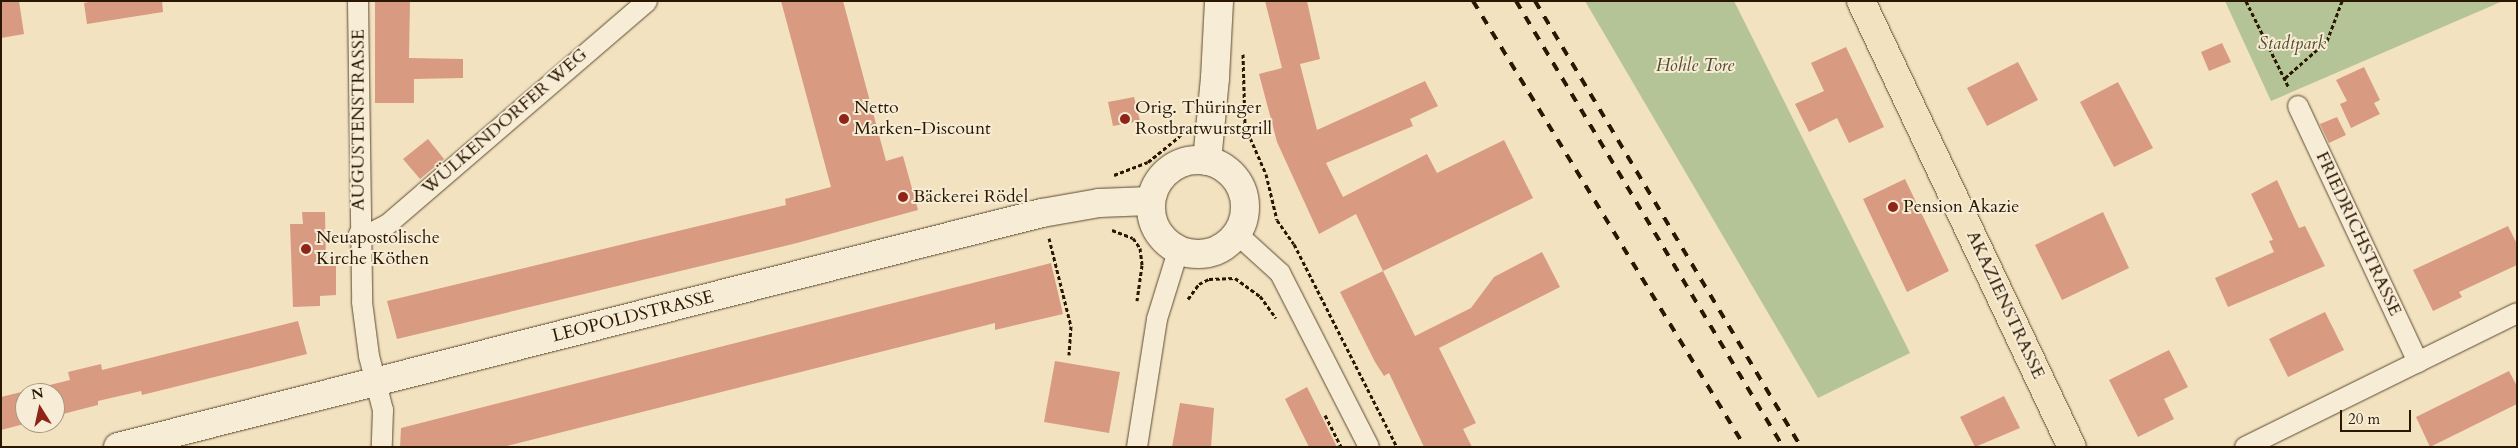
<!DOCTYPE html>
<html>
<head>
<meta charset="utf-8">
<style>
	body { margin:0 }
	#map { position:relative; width:2518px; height:448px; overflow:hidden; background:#f3e2c0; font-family:Cardo,serif }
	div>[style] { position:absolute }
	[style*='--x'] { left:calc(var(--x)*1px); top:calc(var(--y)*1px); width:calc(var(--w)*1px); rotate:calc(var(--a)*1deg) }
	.green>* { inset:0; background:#b5c497 }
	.building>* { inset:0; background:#d99a82 }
	.path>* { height:3px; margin-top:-1.5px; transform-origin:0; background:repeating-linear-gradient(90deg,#2a1700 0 4px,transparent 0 6.5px) }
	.roads { filter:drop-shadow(0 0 1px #5c4a30) drop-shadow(0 0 1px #5c4a30) }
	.street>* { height:20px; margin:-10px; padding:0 10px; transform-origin:10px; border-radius:10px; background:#f7ecd6 }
	.secondary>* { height:28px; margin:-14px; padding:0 14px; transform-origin:14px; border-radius:14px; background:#f7ecd6 }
	.secondary>.ring { margin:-14px; padding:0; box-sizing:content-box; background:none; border:28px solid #f7ecd6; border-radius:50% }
	.primary>* { height:28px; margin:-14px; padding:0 14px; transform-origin:14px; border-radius:14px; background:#f3e2c0 }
	.rail>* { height:4px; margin-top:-2px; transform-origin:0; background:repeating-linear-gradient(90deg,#2a1700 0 9px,transparent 0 18px) }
	.dots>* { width:14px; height:14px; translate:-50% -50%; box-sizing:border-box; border:2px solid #f7ecd6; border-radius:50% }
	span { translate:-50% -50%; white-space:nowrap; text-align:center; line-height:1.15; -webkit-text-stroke:4px #f7ecd6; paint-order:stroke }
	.park-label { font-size:18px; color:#544b2d; font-style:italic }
	.poi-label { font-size:18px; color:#2a1700 }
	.left { translate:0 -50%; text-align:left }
	.street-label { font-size:18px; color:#2a1700 }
	.frame { position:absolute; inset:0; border:2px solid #2a1700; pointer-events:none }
	.north { position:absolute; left:15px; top:383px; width:50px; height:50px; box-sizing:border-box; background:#f7ecd6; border:1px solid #a59780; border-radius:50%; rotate:350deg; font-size:14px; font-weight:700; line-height:20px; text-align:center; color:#2a1700 }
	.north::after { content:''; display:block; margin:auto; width:18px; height:22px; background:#8f2418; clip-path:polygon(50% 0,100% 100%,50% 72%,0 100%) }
	.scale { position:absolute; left:2340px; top:410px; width:71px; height:22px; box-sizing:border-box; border:2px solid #2a1700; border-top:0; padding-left:6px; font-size:15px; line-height:18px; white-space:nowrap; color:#2a1700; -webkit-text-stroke:4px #f7ecd6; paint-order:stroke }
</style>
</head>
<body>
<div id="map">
	<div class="green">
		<i style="clip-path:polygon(1585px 1px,1734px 1px,1910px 353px,1818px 398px)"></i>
		<i style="clip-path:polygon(2225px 1px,2503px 1px,2271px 101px)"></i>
	</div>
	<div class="building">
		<i style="clip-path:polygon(1px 1px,19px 1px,24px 34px,1px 38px)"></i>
		<i style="clip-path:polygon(93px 1px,162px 1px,163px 12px,87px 24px,84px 3px)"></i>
		<i style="clip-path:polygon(375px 1px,410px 1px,409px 58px,463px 59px,463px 78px,414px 79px,414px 103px,375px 103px)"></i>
		<i style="clip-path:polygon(781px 1px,843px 1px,886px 161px,903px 156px,918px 210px,797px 243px,397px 339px,387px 301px,786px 205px,785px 199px,831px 187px)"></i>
		<i style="clip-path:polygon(1265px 1px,1307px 1px,1320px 59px,1300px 64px,1317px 130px,1425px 81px,1438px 106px,1410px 119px,1413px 126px,1326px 163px,1343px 197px,1427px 154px,1437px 173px,1504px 140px,1533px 198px,1383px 271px,1356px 214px,1319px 234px,1277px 142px,1259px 74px,1282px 68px)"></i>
		<i style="clip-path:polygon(2222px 43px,2231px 62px,2209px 71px,2201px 52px)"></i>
		<i style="clip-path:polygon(1846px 47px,1884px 127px,1849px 143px,1837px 118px,1809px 132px,1795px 104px,1824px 91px,1811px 63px)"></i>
		<i style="clip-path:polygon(2018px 62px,2038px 100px,1987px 126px,1967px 88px)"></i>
		<i style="clip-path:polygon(2364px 67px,2380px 100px,2374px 103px,2380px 114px,2351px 128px,2340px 104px,2347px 101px,2336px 80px)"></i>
		<i style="clip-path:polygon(2118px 82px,2153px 148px,2114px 167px,2080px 102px)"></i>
		<i style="clip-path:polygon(1134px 97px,1140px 121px,1113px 126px,1108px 102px)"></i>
		<i style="clip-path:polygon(2337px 117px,2346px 135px,2329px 143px,2320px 124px)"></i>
		<i style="clip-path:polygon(428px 139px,444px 159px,420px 179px,403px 159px)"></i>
		<i style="clip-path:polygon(1905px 179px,1949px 271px,1907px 292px,1863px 199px)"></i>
		<i style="clip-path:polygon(2277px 180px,2299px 228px,2305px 226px,2325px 266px,2228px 307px,2215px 278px,2274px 252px,2269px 241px,2273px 240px,2251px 194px)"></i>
		<i style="clip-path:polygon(302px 212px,325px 212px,326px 265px,336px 265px,336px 295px,320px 296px,320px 306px,293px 307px,290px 224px,303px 224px)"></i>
		<i style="clip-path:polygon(2103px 212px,2129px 268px,2062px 300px,2035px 245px)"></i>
		<i style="clip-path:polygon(2508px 226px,2517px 244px,2517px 265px,2459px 292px,2462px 297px,2433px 311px,2413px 270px)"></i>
		<i style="clip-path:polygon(1542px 252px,1560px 287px,1439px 348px,1476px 423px,1463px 429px,1472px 447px,1424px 447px,1389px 373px,1384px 376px,1375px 362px,1340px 292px,1383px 271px,1415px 336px,1471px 308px,1494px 277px)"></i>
		<i style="clip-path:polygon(1051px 263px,1063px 314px,995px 330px,995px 323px,503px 447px,400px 447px,401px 428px)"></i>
		<i style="clip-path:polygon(2325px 312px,2344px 350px,2288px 377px,2269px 339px)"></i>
		<i style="clip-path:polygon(298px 321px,307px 354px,142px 395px,141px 391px,98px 401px,98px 405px,55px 416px,55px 393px,25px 393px,25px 423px,28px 423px,1px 430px,1px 397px,70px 380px,68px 372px,101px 364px,102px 370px)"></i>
		<i style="clip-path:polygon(2169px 350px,2188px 387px,2164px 399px,2174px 419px,2138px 437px,2109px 380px)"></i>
		<i style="clip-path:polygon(1055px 361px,1120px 372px,1109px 433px,1044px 422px)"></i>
		<i style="clip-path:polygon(2509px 371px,2517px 386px,2517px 404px,2430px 447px,2416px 417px)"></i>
		<i style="clip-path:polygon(1307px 387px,1337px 447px,1309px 447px,1285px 399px)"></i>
		<i style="clip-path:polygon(2004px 396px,2020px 428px,1975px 447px,1960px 417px)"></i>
		<i style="clip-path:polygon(1180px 403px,1214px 408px,1211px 447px,1172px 447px)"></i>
	</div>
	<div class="path">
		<i style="--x:2246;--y:1;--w:97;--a:63.7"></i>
		<i style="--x:1243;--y:54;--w:72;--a:88.4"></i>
		<i style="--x:1245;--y:126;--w:52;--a:66.4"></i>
		<i style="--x:1266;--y:174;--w:47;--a:76.6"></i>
		<i style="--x:1277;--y:220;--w:29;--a:55"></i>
		<i style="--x:1294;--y:244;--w:228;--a:63.1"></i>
		<i style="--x:2285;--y:78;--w:56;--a:-41.4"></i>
		<i style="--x:2327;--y:41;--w:43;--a:-69.4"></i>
		<i style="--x:1114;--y:175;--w:36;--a:-21"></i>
		<i style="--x:1148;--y:162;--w:41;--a:-39.1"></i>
		<i style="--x:1180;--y:136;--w:9;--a:-69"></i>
		<i style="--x:1112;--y:230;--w:22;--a:21"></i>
		<i style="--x:1133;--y:238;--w:12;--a:55"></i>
		<i style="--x:1140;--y:248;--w:17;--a:83"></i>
		<i style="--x:1142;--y:265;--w:36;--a:98"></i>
		<i style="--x:1049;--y:238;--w:91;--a:76"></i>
		<i style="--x:1071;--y:326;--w:29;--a:94"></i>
		<i style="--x:1188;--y:299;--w:19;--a:-54"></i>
		<i style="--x:1199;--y:284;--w:11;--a:-27"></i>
		<i style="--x:1209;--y:279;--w:26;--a:-2"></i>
		<i style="--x:1235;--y:278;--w:31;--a:36"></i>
		<i style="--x:1260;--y:296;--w:27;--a:54"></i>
		<i style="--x:1325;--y:415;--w:36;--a:63"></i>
	</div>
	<div class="roads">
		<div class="street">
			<i style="--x:358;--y:1;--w:301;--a:89.2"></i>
			<i style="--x:362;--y:302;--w:54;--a:82.6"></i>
			<i style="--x:369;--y:356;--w:56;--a:75.5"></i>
			<i style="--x:383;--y:410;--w:37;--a:92"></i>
			<i style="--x:2298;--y:106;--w:283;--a:64.9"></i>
			<i style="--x:359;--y:234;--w:14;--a:-8"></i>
			<i style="--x:373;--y:232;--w:16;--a:-27"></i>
			<i style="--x:387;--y:225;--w:343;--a:-40.7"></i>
			<i style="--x:1237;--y:234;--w:58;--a:42.2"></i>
			<i style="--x:1280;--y:273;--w:195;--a:62.9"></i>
			<i style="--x:1137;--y:447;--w:130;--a:-81.1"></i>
			<i style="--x:1157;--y:319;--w:71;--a:-72.8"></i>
			<i style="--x:2245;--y:447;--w:303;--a:-26.2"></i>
		</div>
		<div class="secondary">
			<i class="ring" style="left:1151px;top:160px;width:66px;height:66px"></i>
			<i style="--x:1207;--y:161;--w:83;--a:-84.5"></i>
			<i style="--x:1215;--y:78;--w:77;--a:-87"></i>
			<i style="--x:118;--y:447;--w:953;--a:-14.21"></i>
			<i style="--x:1042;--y:213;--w:58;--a:-10"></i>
			<i style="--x:1099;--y:203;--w:51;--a:-2.2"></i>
		</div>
		<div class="primary">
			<i style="--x:1861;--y:1;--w:493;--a:64.7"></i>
		</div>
	</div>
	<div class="rail">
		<i style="--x:1473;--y:1;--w:522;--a:58.62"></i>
		<i style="--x:1516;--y:1;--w:520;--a:59.09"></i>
		<i style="--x:1535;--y:1;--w:519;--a:59.19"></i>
	</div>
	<div class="dots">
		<i style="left:844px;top:119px;background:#8f2418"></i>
		<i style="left:1125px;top:119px;background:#8f2418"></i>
		<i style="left:903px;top:197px;background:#8f2418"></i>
		<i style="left:1893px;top:207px;background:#8f2418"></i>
		<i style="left:306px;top:249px;background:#8f2418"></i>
	</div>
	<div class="park-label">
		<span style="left:2292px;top:44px">Stadtpark</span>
		<span style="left:1695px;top:66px">Hohle Tore</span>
	</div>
	<div class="poi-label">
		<span class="left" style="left:854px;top:119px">Netto<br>Marken-Discount</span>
		<span class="left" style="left:1135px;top:119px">Orig. Thüringer<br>Rostbratwurstgrill</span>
		<span class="left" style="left:913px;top:197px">Bäckerei Rödel</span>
		<span class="left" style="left:1903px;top:207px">Pension Akazie</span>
		<span class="left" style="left:316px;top:249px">Neuapostolische<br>Kirche Köthen</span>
	</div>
	<div class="street-label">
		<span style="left:359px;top:120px;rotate:-90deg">AUGUSTENSTRASSE</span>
		<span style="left:505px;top:122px;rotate:-41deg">WÜLKENDORFER WEG</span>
		<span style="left:2358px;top:234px;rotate:65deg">FRIEDRICHSTRASSE</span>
		<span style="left:2005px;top:305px;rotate:65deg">AKAZIENSTRASSE</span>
		<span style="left:633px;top:317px;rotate:-14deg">LEOPOLDSTRASSE</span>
	</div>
	<div class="frame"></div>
	<div class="north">N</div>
	<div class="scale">20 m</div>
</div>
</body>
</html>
